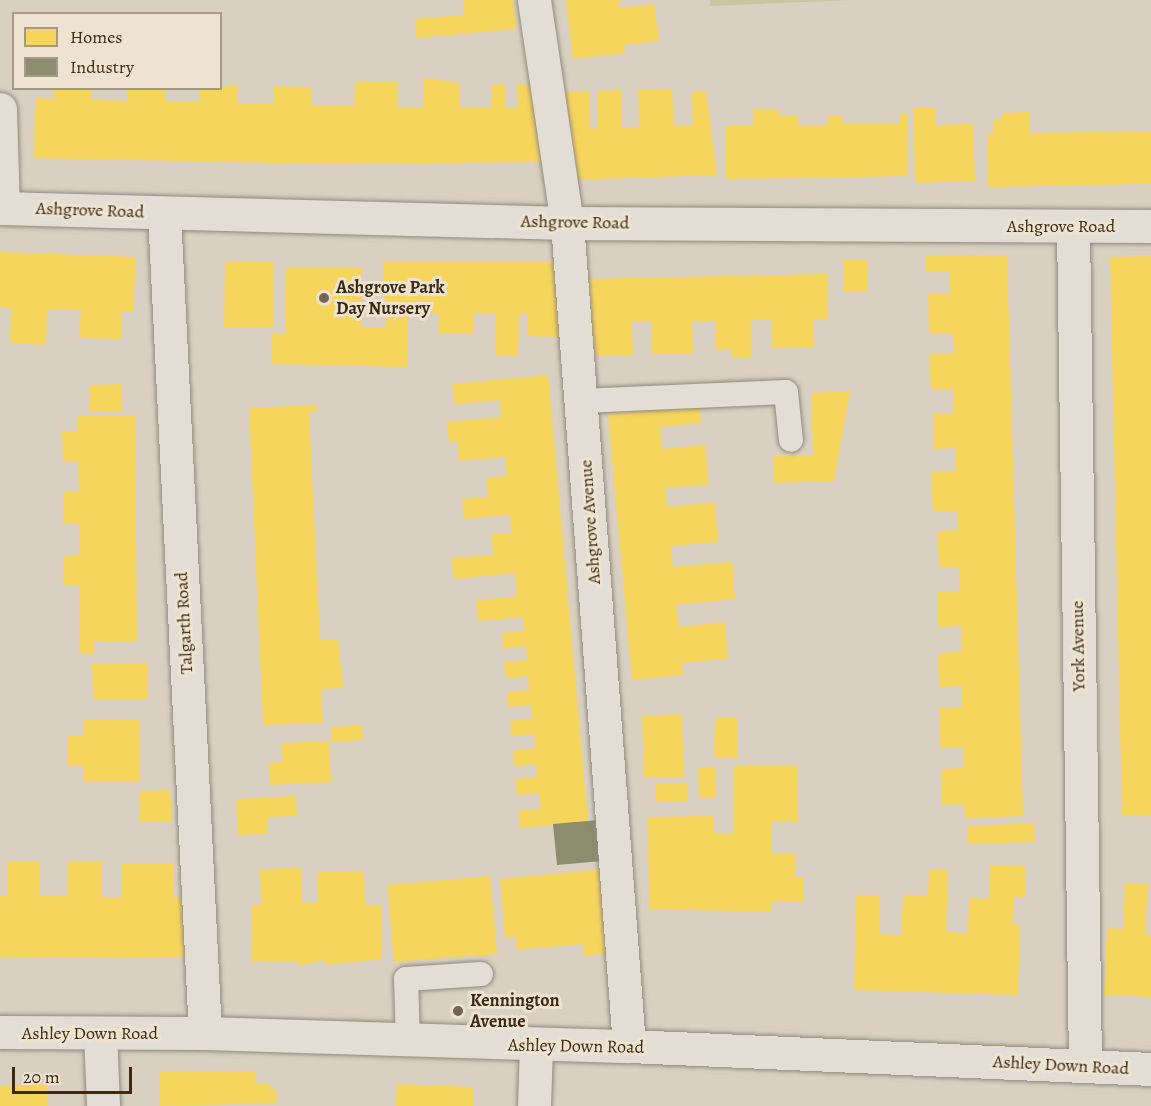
<!DOCTYPE html>
<html>
<head>
<meta charset="utf-8">
<style>
	body { margin:0 }
	#map { position:relative; width:1151px; height:1106px; overflow:hidden; background:#d9d0c1; font-family:Alegreya,serif }
	div>[style] { position:absolute }
	[style*='--x'] { left:calc(var(--x)*1px); top:calc(var(--y)*1px); width:calc(var(--w)*1px); rotate:calc(var(--a)*1deg) }
	.green>* { inset:0; background:#c9c4a2 }
	.homes>* { inset:0; background:#f6d55c }
	.industry>* { inset:0; background:#8c8c6e }
	.roads { filter:drop-shadow(0 0 2px #928b80) drop-shadow(0 0 2px #928b80) }
	.lane>* { height:24px; margin:-12px; padding:0 12px; transform-origin:12px; border-radius:12px; background:#e2ded5 }
	.street>* { height:33px; margin:-16.5px; padding:0 16.5px; transform-origin:16.5px; border-radius:16.5px; background:#e2ded5 }
	.secondary>* { height:33px; margin:-16.5px; padding:0 16.5px; transform-origin:16.5px; border-radius:16.5px; background:#e2ded5 }
	.dots>* { width:16px; height:16px; translate:-50% -50%; box-sizing:border-box; border:3px solid #ede3d0; border-radius:50% }
	span { translate:-50% -50%; white-space:nowrap; text-align:center; line-height:1.15; -webkit-text-stroke:6px #ede3d0; paint-order:stroke }
	.street-label { font-size:18px; color:#3b2b14 }
	.poi-label { font-size:18px; color:#3b2b14; font-weight:700 }
	.left { translate:0 -50%; text-align:left }
	.legend { position:absolute; left:12px; top:12px; width:210px; height:78px; box-sizing:border-box; background:#ede3d0; border:2px solid #a69985; margin:0; padding:8px 10px; list-style:none; font-size:18px; color:#3b2b14 }
	.legend li { display:flex; align-items:center; gap:12px; height:30px }
	.legend b { width:30px; border:2px solid #a69985 }
	.scale { position:absolute; left:12px; top:1067px; width:120px; height:27px; box-sizing:border-box; border:3px solid #3b2b14; border-top:0; padding-left:8px; font-size:18px; line-height:21px; white-space:nowrap; color:#3b2b14; -webkit-text-stroke:4px #ede3d0; paint-order:stroke }
</style>
</head>
<body>
<div id="map">
	<div class="green">
		<i style="clip-path:polygon(710px 0,853px 0,710px 6px)"></i>
	</div>
	<div class="homes">
		<i style="clip-path:polygon(463px 0,513px 0,516px 29px,416px 38px,415px 19px,464px 15px)"></i>
		<i style="clip-path:polygon(566px 0,619px 0,620px 8px,654px 4px,659px 41px,624px 45px,625px 53px,573px 59px)"></i>
		<i style="clip-path:polygon(423px 78px,460px 83px,460px 108px,491px 108px,491px 85px,505px 84px,505px 108px,518px 108px,517px 84px,536px 85px,544px 162px,328px 164px,34px 158px,35px 98px,54px 99px,54px 88px,92px 88px,91px 100px,127px 101px,128px 88px,165px 88px,165px 101px,200px 102px,200px 88px,238px 85px,238px 103px,274px 104px,274px 86px,312px 87px,311px 105px,354px 106px,355px 82px,397px 82px,397px 108px,423px 108px)"></i>
		<i style="clip-path:polygon(672px 89px,674px 126px,693px 125px,692px 92px,706px 91px,717px 175px,569px 180px,555px 93px,589px 91px,590px 129px,598px 128px,597px 91px,621px 90px,622px 128px,639px 127px,638px 90px)"></i>
		<i style="clip-path:polygon(913px 107px,935px 107px,935px 125px,973px 124px,975px 181px,915px 183px)"></i>
		<i style="clip-path:polygon(753px 110px,779px 110px,779px 116px,798px 116px,798px 125px,827px 125px,827px 115px,842px 115px,842px 124px,900px 124px,900px 114px,907px 114px,908px 176px,726px 179px,726px 126px,753px 125px)"></i>
		<i style="clip-path:polygon(1029px 112px,1030px 133px,1151px 131px,1151px 184px,988px 187px,987px 134px,993px 133px,993px 120px,1001px 120px,1001px 113px)"></i>
		<i style="clip-path:polygon(0 252px,136px 257px,133px 312px,122px 312px,121px 339px,79px 338px,81px 310px,47px 309px,46px 345px,10px 343px,11px 308px,0 307px)"></i>
		<i style="clip-path:polygon(1007px 255px,1023px 816px,965px 818px,964px 804px,942px 805px,941px 769px,964px 768px,963px 747px,940px 748px,939px 729px,939px 708px,962px 707px,962px 686px,939px 687px,938px 653px,961px 652px,961px 626px,938px 627px,938px 592px,959px 592px,959px 567px,939px 568px,937px 531px,958px 530px,957px 511px,933px 512px,932px 493px,932px 472px,955px 471px,955px 448px,933px 449px,933px 413px,953px 413px,953px 389px,931px 390px,929px 354px,954px 353px,953px 334px,929px 334px,928px 293px,950px 293px,950px 272px,926px 272px,925px 256px)"></i>
		<i style="clip-path:polygon(1151px 256px,1151px 815px,1122px 816px,1110px 257px)"></i>
		<i style="clip-path:polygon(843px 260px,867px 260px,867px 292px,843px 292px)"></i>
		<i style="clip-path:polygon(225px 261px,273px 262px,273px 327px,224px 327px)"></i>
		<i style="clip-path:polygon(383px 261px,554px 261px,560px 337px,527px 336px,527px 314px,519px 314px,518px 356px,495px 356px,496px 314px,474px 313px,474px 334px,438px 333px,439px 313px,408px 313px,408px 367px,272px 364px,272px 334px,285px 334px,286px 268px,362px 268px,362px 328px,386px 327px)"></i>
		<i style="clip-path:polygon(827px 274px,828px 319px,813px 319px,814px 347px,772px 348px,772px 320px,751px 320px,751px 357px,732px 357px,732px 349px,715px 349px,715px 321px,692px 321px,693px 354px,652px 354px,651px 322px,632px 322px,633px 355px,585px 356px,577px 279px)"></i>
		<i style="clip-path:polygon(548px 375px,588px 822px,520px 828px,518px 811px,540px 809px,539px 793px,517px 795px,515px 779px,537px 777px,536px 764px,514px 766px,513px 751px,535px 748px,534px 734px,511px 736px,510px 721px,532px 719px,531px 705px,508px 707px,507px 692px,529px 690px,528px 676px,506px 678px,504px 662px,527px 660px,526px 646px,503px 649px,502px 633px,524px 631px,523px 617px,478px 621px,476px 600px,517px 596px,515px 573px,454px 579px,451px 558px,493px 555px,491px 534px,511px 533px,510px 515px,464px 519px,462px 499px,488px 497px,486px 478px,506px 476px,505px 457px,459px 461px,458px 441px,449px 442px,447px 422px,501px 417px,500px 400px,454px 404px,452px 384px)"></i>
		<i style="clip-path:polygon(122px 384px,122px 411px,89px 412px,89px 385px)"></i>
		<i style="clip-path:polygon(850px 391px,834px 481px,774px 483px,773px 456px,813px 455px,811px 393px)"></i>
		<i style="clip-path:polygon(317px 405px,317px 411px,309px 412px,320px 640px,338px 640px,343px 688px,321px 689px,323px 723px,263px 725px,249px 408px)"></i>
		<i style="clip-path:polygon(699px 405px,701px 423px,660px 427px,662px 449px,705px 445px,709px 484px,665px 488px,667px 507px,715px 502px,718px 542px,671px 546px,673px 567px,732px 562px,735px 599px,676px 605px,679px 627px,725px 622px,728px 659px,682px 663px,683px 675px,632px 680px,608px 414px)"></i>
		<i style="clip-path:polygon(135px 415px,137px 641px,94px 642px,94px 653px,79px 653px,79px 585px,63px 585px,63px 556px,79px 555px,79px 524px,63px 524px,63px 492px,79px 492px,78px 462px,63px 462px,62px 431px,78px 431px,78px 416px)"></i>
		<i style="clip-path:polygon(148px 663px,148px 699px,93px 699px,92px 664px)"></i>
		<i style="clip-path:polygon(682px 714px,684px 777px,644px 778px,642px 716px)"></i>
		<i style="clip-path:polygon(737px 717px,737px 758px,714px 758px,715px 718px)"></i>
		<i style="clip-path:polygon(83px 720px,140px 720px,140px 782px,83px 782px,83px 766px,67px 766px,67px 736px,83px 736px)"></i>
		<i style="clip-path:polygon(362px 725px,363px 740px,332px 742px,331px 727px)"></i>
		<i style="clip-path:polygon(329px 741px,331px 782px,270px 785px,269px 763px,282px 762px,281px 743px)"></i>
		<i style="clip-path:polygon(734px 766px,797px 766px,798px 821px,771px 821px,771px 854px,796px 854px,795px 877px,803px 877px,803px 902px,771px 902px,771px 912px,649px 909px,648px 817px,714px 816px,714px 834px,734px 834px)"></i>
		<i style="clip-path:polygon(715px 767px,716px 798px,699px 798px,698px 768px)"></i>
		<i style="clip-path:polygon(655px 783px,688px 783px,688px 801px,655px 802px)"></i>
		<i style="clip-path:polygon(170px 790px,172px 821px,140px 822px,139px 791px)"></i>
		<i style="clip-path:polygon(296px 796px,297px 816px,267px 817px,267px 834px,238px 835px,236px 799px)"></i>
		<i style="clip-path:polygon(1034px 823px,1035px 842px,967px 844px,967px 826px)"></i>
		<i style="clip-path:polygon(7px 861px,40px 862px,39px 896px,67px 896px,68px 862px,102px 862px,102px 897px,122px 897px,122px 864px,174px 864px,173px 897px,188px 897px,188px 958px,0 957px,0 896px,7px 896px)"></i>
		<i style="clip-path:polygon(990px 865px,1025px 866px,1025px 897px,1014px 897px,1013px 924px,1020px 925px,1018px 995px,854px 990px,856px 895px,880px 895px,879px 934px,901px 935px,903px 895px,928px 895px,929px 869px,948px 870px,946px 932px,968px 933px,969px 898px,989px 899px)"></i>
		<i style="clip-path:polygon(301px 868px,302px 903px,318px 902px,317px 872px,364px 871px,365px 905px,381px 905px,382px 959px,325px 965px,325px 960px,298px 966px,298px 961px,252px 962px,251px 905px,261px 905px,260px 869px)"></i>
		<i style="clip-path:polygon(603px 869px,611px 953px,584px 956px,583px 944px,517px 950px,515px 936px,505px 938px,500px 879px)"></i>
		<i style="clip-path:polygon(490px 876px,497px 954px,394px 962px,387px 885px)"></i>
		<i style="clip-path:polygon(1125px 883px,1148px 884px,1145px 934px,1151px 935px,1151px 997px,1104px 995px,1107px 928px,1123px 929px)"></i>
		<i style="clip-path:polygon(255px 1071px,255px 1084px,270px 1084px,270px 1090px,276px 1089px,277px 1103px,160px 1106px,160px 1072px)"></i>
		<i style="clip-path:polygon(47px 1083px,48px 1106px,0 1106px,0 1086px)"></i>
		<i style="clip-path:polygon(397px 1084px,473px 1087px,473px 1106px,395px 1106px)"></i>
	</div>
	<div class="industry">
		<i style="clip-path:polygon(599px 820px,602px 861px,557px 865px,553px 824px)"></i>
	</div>
	<div class="roads">
		<div class="lane">
			<i style="--x:581;--y:401;--w:205;--a:-2.5"></i>
			<i style="--x:786;--y:392;--w:48;--a:84.1"></i>
			<i style="--x:408;--y:1041;--w:62;--a:-91.8"></i>
			<i style="--x:406;--y:979;--w:75;--a:-3.8"></i>
		</div>
		<div class="street">
			<i style="--x:534;--y:0;--w:225;--a:81.6"></i>
			<i style="--x:567;--y:223;--w:825;--a:85.69"></i>
			<i style="--x:0;--y:109;--w:99;--a:88.3"></i>
			<i style="--x:0;--y:208;--w:567;--a:1.52"></i>
			<i style="--x:567;--y:223;--w:584;--a:0.29"></i>
			<i style="--x:164;--y:213;--w:821;--a:87.14"></i>
			<i style="--x:1073;--y:226;--w:840;--a:89.18"></i>
			<i style="--x:100;--y:1033;--w:73;--a:87.6"></i>
			<i style="--x:534;--y:1106;--w:60;--a:-88.1"></i>
		</div>
		<div class="secondary">
			<i style="--x:0;--y:1032;--w:205;--a:0.3"></i>
			<i style="--x:205;--y:1033;--w:424;--a:1.8"></i>
			<i style="--x:629;--y:1046;--w:523;--a:2.52"></i>
		</div>
	</div>
	<div class="dots">
		<i style="left:324px;top:298px;background:#726551"></i>
		<i style="left:458px;top:1011px;background:#726551"></i>
	</div>
	<div class="street-label">
		<span style="left:90px;top:210px;rotate:2deg">Ashgrove Road</span>
		<span style="left:575px;top:222px;rotate:1deg">Ashgrove Road</span>
		<span style="left:1061px;top:226px">Ashgrove Road</span>
		<span style="left:590px;top:522px;rotate:-94deg">Ashgrove Avenue</span>
		<span style="left:184px;top:623px;rotate:-93deg">Talgarth Road</span>
		<span style="left:1078px;top:646px;rotate:-91deg">York Avenue</span>
		<span style="left:90px;top:1033px">Ashley Down Road</span>
		<span style="left:576px;top:1046px;rotate:1deg">Ashley Down Road</span>
		<span style="left:1061px;top:1065px;rotate:3deg">Ashley Down Road</span>
	</div>
	<div class="poi-label">
		<span class="left" style="left:336px;top:298px">Ashgrove Park<br>Day Nursery</span>
		<span class="left" style="left:470px;top:1011px">Kennington<br>Avenue</span>
	</div>
	<ul class="legend">
	<li><b style="height:16px;background:#f6d55c"></b>Homes</li>
	<li><b style="height:16px;background:#8c8c6e"></b>Industry</li>
	</ul>
	<div class="scale">20 m</div>
</div>
</body>
</html>
